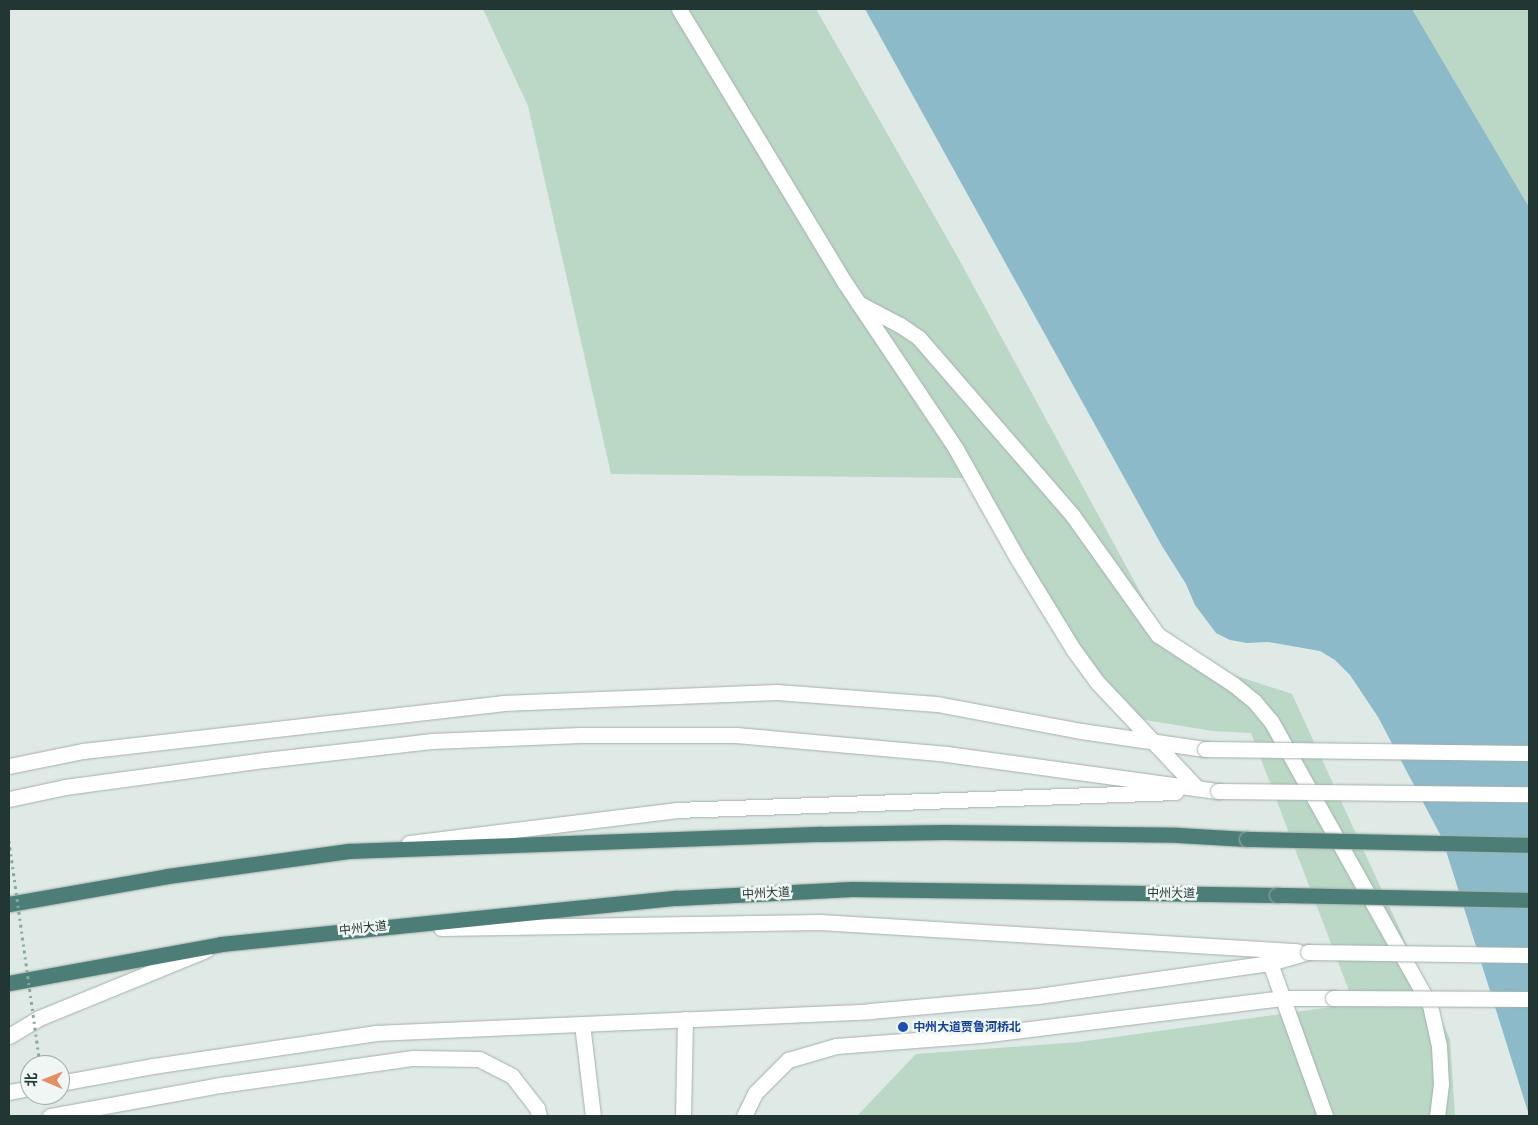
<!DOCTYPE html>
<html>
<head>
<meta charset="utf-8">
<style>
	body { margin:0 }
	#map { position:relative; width:1538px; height:1125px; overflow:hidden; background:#dfe9e5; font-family:"Titillium Web","Noto Sans SC",sans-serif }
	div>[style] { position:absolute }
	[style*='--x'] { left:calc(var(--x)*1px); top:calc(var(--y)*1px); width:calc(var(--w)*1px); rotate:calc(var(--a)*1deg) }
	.green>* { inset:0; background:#bad8c5 }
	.water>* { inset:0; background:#8cbac9 }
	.roads { filter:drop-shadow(0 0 1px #a3b0ac) drop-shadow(0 0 1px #a3b0ac) }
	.minor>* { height:15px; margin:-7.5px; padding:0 7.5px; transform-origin:7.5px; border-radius:7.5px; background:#fff }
	.tertiary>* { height:15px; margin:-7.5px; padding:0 7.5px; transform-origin:7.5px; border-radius:7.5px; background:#fff }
	.secondary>* { height:15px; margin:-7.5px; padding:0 7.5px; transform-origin:7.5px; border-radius:7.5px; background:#fff }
	.trunk>* { height:15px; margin:-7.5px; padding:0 7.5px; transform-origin:7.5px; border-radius:7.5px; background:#4c7d76 }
	.path-bridge>* { height:3px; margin-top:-1.5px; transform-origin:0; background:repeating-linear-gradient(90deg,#83a9a1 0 2.5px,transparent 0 6.5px) }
	.bridges { filter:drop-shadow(0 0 1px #a3b0ac) drop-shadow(0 0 1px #a3b0ac) }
	.minor-bridge>* { height:15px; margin:-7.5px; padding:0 7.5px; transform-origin:7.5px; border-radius:7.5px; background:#fff }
	.tertiary-bridge>* { height:15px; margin:-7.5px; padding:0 7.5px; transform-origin:7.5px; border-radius:7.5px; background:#fff }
	.trunk-bridge>* { height:15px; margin:-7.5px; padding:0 7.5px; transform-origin:7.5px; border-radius:7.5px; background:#4c7d76 }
	.dots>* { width:14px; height:14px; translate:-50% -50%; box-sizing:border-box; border:2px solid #eff6f3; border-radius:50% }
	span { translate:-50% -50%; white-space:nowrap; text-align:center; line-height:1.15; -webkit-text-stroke:5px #eff6f3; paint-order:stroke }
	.street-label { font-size:12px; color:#223733 }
	.transit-label { font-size:12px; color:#164399; font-weight:700 }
	.left { translate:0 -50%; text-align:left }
	.frame { position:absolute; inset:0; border:10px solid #223733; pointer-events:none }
	.north { position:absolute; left:20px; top:1055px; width:50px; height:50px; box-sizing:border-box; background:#eff6f3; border:1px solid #9daaa6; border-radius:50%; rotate:271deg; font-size:14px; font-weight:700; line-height:20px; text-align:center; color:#223733 }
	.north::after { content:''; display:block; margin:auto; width:18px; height:22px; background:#e38e63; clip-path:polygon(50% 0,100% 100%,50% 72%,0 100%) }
</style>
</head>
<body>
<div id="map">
	<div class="green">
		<i style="clip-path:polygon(483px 9px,816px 9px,956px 254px,1162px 632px,1234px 675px,1292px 694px,1450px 1039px,1455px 1116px,857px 1116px,916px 1054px,1079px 1042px,1354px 1004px,1251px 733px,1213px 731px,1126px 717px,967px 478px,611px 474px,528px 106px)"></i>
		<i style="clip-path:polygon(1412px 9px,1529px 9px,1529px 207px)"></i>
	</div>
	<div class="water">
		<i style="clip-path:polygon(865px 9px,1412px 9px,1529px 207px,1529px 1115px,1442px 838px,1378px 717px,1350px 675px,1335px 660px,1320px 651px,1268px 642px,1247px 643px,1230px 640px,1216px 633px,1195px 605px,1186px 584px,1162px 546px)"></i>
	</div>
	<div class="roads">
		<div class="minor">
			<i style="--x:679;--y:9;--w:320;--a:58.8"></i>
			<i style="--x:845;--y:283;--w:200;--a:56.2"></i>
			<i style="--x:956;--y:449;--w:123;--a:60.7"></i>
			<i style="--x:1016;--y:556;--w:109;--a:58.5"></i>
			<i style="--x:1073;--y:649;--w:41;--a:54"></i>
			<i style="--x:1097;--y:682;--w:146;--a:46.7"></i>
			<i style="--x:858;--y:303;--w:47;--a:27.6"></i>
			<i style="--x:900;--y:325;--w:23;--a:34"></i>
			<i style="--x:919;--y:338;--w:235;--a:49.1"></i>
			<i style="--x:1073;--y:516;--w:146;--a:54.5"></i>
			<i style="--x:1158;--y:635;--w:90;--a:33.2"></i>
			<i style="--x:1233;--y:684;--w:27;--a:39"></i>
			<i style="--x:1254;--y:701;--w:26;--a:50"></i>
			<i style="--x:1271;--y:721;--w:325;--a:60.8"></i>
			<i style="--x:1430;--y:1005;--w:42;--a:77.6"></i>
			<i style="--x:1439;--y:1046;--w:38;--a:87"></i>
			<i style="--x:1441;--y:1084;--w:32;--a:97"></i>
			<i style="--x:9;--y:766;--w:76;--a:-11.5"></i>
			<i style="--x:83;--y:751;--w:422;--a:-6.5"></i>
			<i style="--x:502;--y:703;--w:275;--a:-2.3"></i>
			<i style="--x:777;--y:692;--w:160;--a:4.3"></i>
			<i style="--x:937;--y:704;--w:147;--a:10.6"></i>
			<i style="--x:1081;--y:731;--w:125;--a:8.3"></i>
			<i style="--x:1270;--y:963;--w:163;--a:70.2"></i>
			<i style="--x:50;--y:1116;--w:173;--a:-10.3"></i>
			<i style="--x:220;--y:1085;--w:195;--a:-8"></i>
			<i style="--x:413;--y:1058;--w:66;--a:0.9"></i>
			<i style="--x:479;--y:1059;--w:37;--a:27"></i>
			<i style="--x:512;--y:1076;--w:41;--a:52"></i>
			<i style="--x:537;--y:1108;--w:8;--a:76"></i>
			<i style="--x:744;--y:1116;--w:25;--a:-64"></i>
			<i style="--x:755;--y:1093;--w:47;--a:-45"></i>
			<i style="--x:788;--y:1060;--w:50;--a:-16.3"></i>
			<i style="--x:836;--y:1046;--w:145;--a:-4.3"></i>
			<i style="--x:981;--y:1035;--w:303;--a:-7"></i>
			<i style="--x:1282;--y:998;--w:51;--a:0"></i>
		</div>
		<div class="tertiary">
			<i style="--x:9;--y:799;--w:57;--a:-12.1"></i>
			<i style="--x:65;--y:787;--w:202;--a:-7.7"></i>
			<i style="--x:265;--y:760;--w:167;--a:-6.5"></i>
			<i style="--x:431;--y:741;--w:149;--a:-2.3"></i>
			<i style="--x:580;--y:735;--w:156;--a:0"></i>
			<i style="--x:736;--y:735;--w:212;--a:5.1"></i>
			<i style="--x:947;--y:754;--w:274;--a:7.8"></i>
			<i style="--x:409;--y:843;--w:269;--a:-7"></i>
			<i style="--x:676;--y:810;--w:500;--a:-2.06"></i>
			<i style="--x:441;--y:928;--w:379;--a:-0.9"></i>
			<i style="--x:820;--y:922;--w:478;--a:3.5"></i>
			<i style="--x:9;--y:1036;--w:35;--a:-31"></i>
			<i style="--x:39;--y:1018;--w:180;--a:-22.2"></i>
			<i style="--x:60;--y:1083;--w:95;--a:-10.4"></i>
			<i style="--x:153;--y:1066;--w:225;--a:-8.4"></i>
			<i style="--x:376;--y:1033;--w:494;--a:-2.5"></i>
			<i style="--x:870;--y:1011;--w:169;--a:-5.1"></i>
			<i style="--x:1038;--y:996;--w:234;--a:-8.1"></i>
			<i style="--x:1270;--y:963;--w:40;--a:-16"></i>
			<i style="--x:9;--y:1092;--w:21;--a:-11"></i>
		</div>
		<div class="secondary">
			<i style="--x:582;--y:1024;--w:93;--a:83.2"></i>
			<i style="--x:683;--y:1116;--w:97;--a:-88.8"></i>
		</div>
		<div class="trunk">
			<i style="--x:9;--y:904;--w:161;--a:-10"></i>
			<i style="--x:168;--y:876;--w:182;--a:-7.9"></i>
			<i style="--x:348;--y:851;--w:474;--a:-2.1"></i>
			<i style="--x:822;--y:834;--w:122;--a:-0.9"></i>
			<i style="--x:944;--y:832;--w:234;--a:0.7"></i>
			<i style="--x:1178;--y:835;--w:69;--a:3.3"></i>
			<i style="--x:9;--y:983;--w:216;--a:-10.4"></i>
			<i style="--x:221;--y:944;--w:457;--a:-5.8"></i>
			<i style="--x:676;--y:898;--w:176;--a:-2.9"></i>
			<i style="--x:852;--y:889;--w:425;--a:0.8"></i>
		</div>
	</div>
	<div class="path-bridge">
		<i style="--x:9;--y:841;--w:226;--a:82.1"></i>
	</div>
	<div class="bridges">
		<div class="minor-bridge">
			<i style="--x:1205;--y:749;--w:324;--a:0.7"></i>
			<i style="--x:1333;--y:998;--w:196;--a:0.3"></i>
		</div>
		<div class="tertiary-bridge">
			<i style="--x:1218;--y:791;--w:311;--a:0.6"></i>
			<i style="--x:1308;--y:952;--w:221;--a:0.8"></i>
		</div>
		<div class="trunk-bridge">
			<i style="--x:1247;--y:839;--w:282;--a:1.2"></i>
			<i style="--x:1277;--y:895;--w:252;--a:1.1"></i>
		</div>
	</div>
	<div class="dots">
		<i style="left:903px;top:1027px;background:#1a4fb4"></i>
	</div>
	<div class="street-label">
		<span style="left:766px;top:893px;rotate:-3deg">中州大道</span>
		<span style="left:1171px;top:893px;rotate:1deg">中州大道</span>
		<span style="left:363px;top:928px;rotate:-6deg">中州大道</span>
	</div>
	<div class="transit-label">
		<span class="left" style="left:913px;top:1027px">中州大道贾鲁河桥北</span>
	</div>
	<div class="frame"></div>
	<div class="north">北</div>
</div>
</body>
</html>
